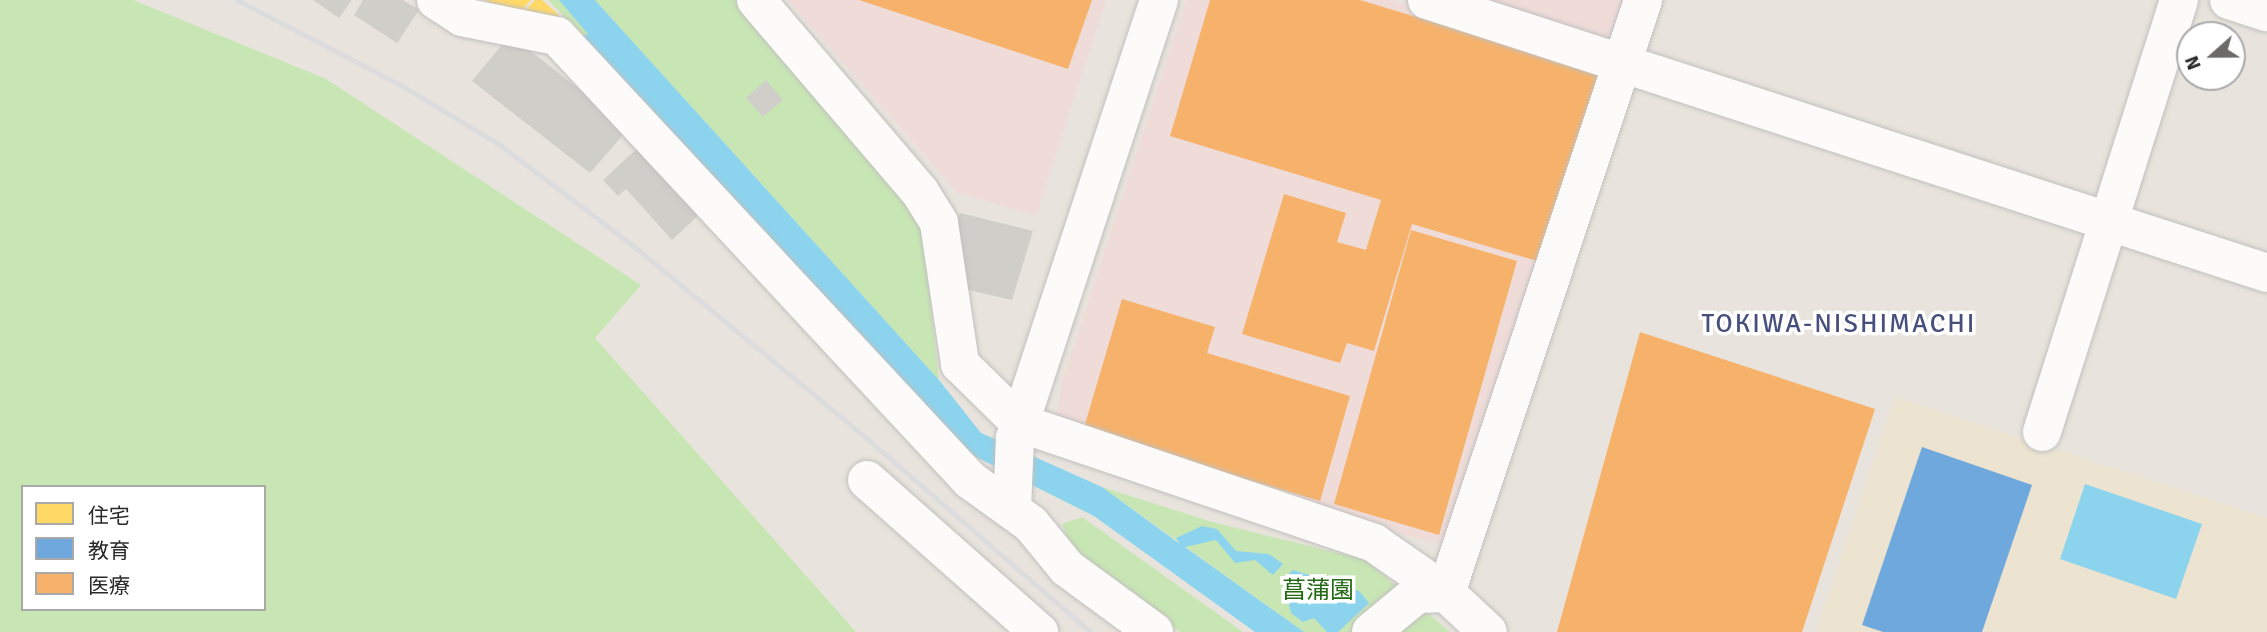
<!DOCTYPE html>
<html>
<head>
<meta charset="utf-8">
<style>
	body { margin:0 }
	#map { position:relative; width:2267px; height:632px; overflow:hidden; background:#e8e4dd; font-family:Signika,"Noto Sans JP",sans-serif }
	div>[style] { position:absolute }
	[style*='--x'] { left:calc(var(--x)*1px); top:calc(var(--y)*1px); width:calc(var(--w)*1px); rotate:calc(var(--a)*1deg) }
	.education>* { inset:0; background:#ece3d1 }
	.medical>* { inset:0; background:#efdcd9 }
	.green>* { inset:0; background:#c8e6b4 }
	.water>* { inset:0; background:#8cd3ee }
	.homes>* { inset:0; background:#ffd966 }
	.schools>* { inset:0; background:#6fa8dc }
	.health>* { inset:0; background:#f6b26b }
	.building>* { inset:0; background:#d0cec9 }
	.roads { filter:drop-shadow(0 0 2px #c1c0bf) drop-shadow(0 0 2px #c1c0bf) }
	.street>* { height:38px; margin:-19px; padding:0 19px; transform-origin:19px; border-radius:19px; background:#fcfbfa }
	.rail>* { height:5px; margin:-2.5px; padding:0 2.5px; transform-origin:2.5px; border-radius:2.5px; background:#dcdcde }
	span { translate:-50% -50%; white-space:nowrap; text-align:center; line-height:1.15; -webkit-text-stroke:7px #fff; paint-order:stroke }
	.park-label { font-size:24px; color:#246a15 }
	.neighbourhood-label { font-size:26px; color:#474f7c; letter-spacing:2px }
	.legend { position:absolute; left:21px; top:485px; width:245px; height:126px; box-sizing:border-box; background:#fff; border:2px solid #a9a9a9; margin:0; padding:9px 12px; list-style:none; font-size:21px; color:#292929 }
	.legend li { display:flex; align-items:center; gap:14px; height:35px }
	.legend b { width:35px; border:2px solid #a9a9a9 }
	.north { position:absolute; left:2176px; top:21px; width:70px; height:70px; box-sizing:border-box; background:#fff; border:2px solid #a9a9a9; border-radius:50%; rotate:249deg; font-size:19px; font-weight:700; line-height:28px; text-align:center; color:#292929 }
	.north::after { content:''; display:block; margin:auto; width:24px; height:32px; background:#6c6a68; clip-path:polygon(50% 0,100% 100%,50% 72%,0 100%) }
</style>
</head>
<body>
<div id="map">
	<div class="education">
		<i style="clip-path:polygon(1895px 397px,2267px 518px,2267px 632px,1816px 632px)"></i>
	</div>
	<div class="medical">
		<i style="clip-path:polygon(788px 0,1106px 0,1036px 216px,958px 193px)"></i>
		<i style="clip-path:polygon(1186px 0,1389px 0,1609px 68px,1445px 543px,1429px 542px,1075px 434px,1056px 416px,1063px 379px)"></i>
		<i style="clip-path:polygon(1490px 0,1634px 0,1620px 45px)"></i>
	</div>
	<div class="green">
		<i style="clip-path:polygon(evenodd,0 0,133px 0,326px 79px,641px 285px,595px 338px,856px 632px,0 632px,0 0,23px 487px,264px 487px,264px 609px,23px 609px,23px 487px)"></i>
		<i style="clip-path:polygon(548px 0,559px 0,589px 34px,583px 36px)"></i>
		<i style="clip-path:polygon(595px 0,735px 0,922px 224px,939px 380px)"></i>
		<i style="clip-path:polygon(1102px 487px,1209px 521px,1366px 560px,1450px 632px,1304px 632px)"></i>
		<i style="clip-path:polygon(1082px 517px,1243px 632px,1180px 632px,1073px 553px,1062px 524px)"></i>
	</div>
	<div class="water">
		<i style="clip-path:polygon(559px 0,595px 0,939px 380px,981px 433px,1102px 487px,1180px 544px,1176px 538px,1202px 526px,1217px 529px,1236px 551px,1269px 554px,1283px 564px,1273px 575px,1255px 560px,1235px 563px,1216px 540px,1185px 547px,1304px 632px,1255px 632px,1094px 516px,958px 448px,583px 36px,588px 34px)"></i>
		<i style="clip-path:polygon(2085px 484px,2202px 524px,2176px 599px,2060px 559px)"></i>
		<i style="clip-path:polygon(1293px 570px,1359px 591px,1369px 603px,1338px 632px,1327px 632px,1314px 618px,1303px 622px,1291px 613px,1283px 580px)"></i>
	</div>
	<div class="homes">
		<i style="clip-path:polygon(485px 0,531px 0,518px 15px)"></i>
		<i style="clip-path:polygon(535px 0,542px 0,559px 15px,546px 24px,521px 15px)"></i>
	</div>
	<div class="schools">
		<i style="clip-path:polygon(1922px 447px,2032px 485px,1982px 632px,1883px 632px,1862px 625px)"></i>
	</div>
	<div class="health">
		<i style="clip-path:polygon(859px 0,1092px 0,1068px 69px)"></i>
		<i style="clip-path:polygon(1210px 0,1360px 0,1601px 73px,1544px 263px,1412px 224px,1374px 351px,1347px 343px,1340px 363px,1242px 334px,1284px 194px,1346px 213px,1337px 242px,1366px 250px,1381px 200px,1170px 136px)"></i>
		<i style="clip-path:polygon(1411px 230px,1517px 261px,1439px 535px,1334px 504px)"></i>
		<i style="clip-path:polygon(1122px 299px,1215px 327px,1207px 353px,1350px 396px,1320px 501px,1083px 431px)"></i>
		<i style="clip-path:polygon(1640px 332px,1875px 409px,1802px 632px,1557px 632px)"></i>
	</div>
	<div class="building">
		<i style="clip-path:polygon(313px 0,352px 0,339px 18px)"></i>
		<i style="clip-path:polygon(363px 0,403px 0,419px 10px,397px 43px,354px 15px)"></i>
		<i style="clip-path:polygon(510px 35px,629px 128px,590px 173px,472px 81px)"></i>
		<i style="clip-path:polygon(766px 80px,783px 100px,763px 117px,746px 98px)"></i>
		<i style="clip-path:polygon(641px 145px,702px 212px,672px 240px,626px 189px,618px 196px,603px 180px)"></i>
		<i style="clip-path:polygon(960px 213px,1033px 231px,1012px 300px,964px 289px,951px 242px)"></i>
	</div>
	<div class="roads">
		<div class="street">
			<i style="--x:436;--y:0;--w:31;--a:33"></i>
			<i style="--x:462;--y:17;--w:97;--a:11.3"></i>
			<i style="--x:557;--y:36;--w:606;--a:47.07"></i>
			<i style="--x:970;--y:480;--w:75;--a:35.8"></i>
			<i style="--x:1031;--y:524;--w:57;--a:50.7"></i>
			<i style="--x:1067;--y:568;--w:108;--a:36.3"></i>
			<i style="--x:756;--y:0;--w:253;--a:49.5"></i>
			<i style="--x:920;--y:192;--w:36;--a:58"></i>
			<i style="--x:939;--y:223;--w:143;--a:81.5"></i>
			<i style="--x:960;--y:364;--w:84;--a:44.5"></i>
			<i style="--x:1020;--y:423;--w:374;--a:18.7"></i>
			<i style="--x:1374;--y:543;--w:88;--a:34.8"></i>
			<i style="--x:1446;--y:593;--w:57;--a:42.9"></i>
			<i style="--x:1427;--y:0;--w:883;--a:18"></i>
			<i style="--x:2229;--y:0;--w:40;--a:18"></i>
			<i style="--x:2042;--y:432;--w:453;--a:-72.4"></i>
			<i style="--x:867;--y:480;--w:230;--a:41.5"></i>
			<i style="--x:1012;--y:509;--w:71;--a:-87.6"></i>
			<i style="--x:1015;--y:438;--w:461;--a:-71.8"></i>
			<i style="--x:1446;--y:593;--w:625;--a:-71.62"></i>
			<i style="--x:1371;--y:632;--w:60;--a:-39.6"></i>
			<i style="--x:1417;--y:594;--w:29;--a:-2"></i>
		</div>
	</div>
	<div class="rail">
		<i style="--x:237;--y:0;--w:182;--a:27.4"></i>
		<i style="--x:399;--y:84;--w:118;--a:31.1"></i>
		<i style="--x:500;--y:145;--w:164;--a:37.1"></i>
		<i style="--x:631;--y:244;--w:311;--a:39.5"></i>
		<i style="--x:871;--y:442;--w:290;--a:40.9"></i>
	</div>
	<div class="park-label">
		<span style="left:1318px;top:591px">菖蒲園</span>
	</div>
	<div class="neighbourhood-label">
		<span style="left:1839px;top:325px">TOKIWA-NISHIMACHI</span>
	</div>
	<ul class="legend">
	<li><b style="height:19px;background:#ffd966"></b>住宅</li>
	<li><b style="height:19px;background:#6fa8dc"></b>教育</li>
	<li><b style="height:19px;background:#f6b26b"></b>医療</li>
	</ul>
	<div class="north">N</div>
</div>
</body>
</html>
